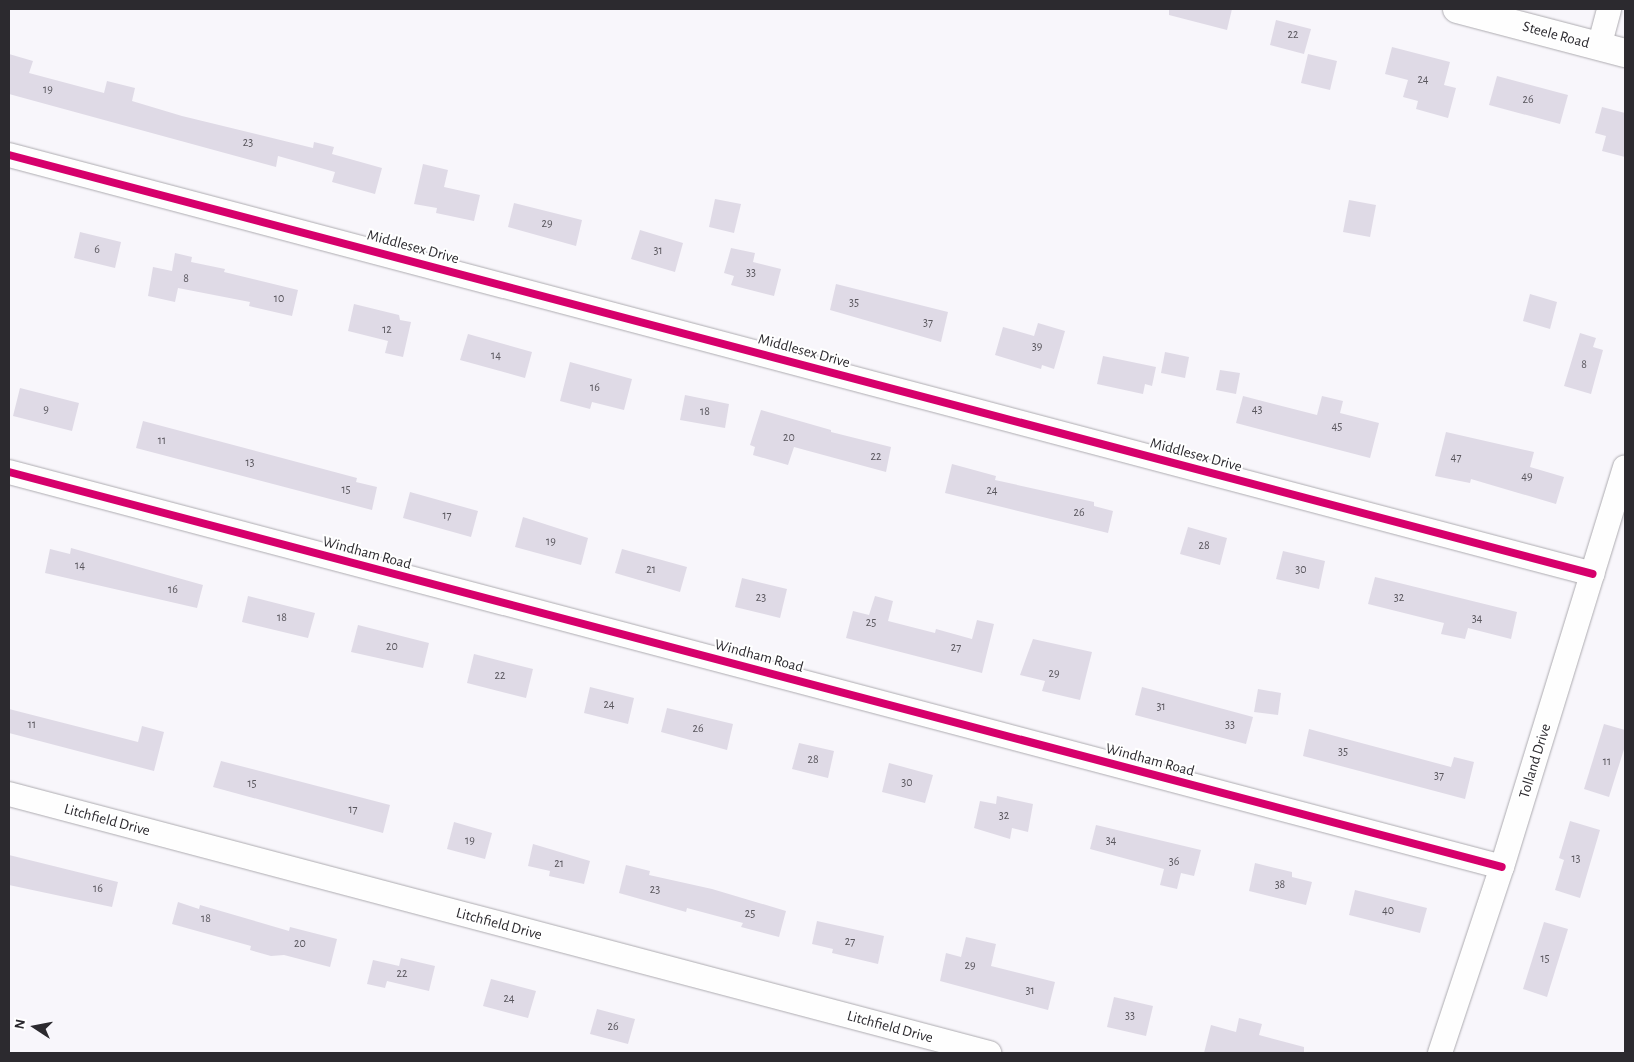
<!DOCTYPE html>
<html>
<head>
<meta charset="utf-8">
<style>
	body { margin:0 }
	#map { position:relative; width:1634px; height:1062px; overflow:hidden; background:#f8f6fb; font-family:"Alegreya Sans",sans-serif }
	div>[style] { position:absolute }
	[style*='--x'] { left:calc(var(--x)*1px); top:calc(var(--y)*1px); width:calc(var(--w)*1px); rotate:calc(var(--a)*1deg) }
	.building>* { inset:0; background:#dfdae6 }
	.roads { filter:drop-shadow(0 0 1px #adabb0) drop-shadow(0 0 1px #adabb0) }
	.minor>* { height:24px; margin:-12px; padding:0 12px; transform-origin:12px; border-radius:12px; background:#fefefe }
	.tertiary>* { height:28px; margin:-14px; padding:0 14px; transform-origin:14px; border-radius:14px; background:#fefefe }
	.cycleway>* { height:8px; margin:-4px; padding:0 4px; transform-origin:4px; border-radius:4px; background:#d6006c }
	span { translate:-50% -50%; white-space:nowrap; text-align:center; line-height:1.15; -webkit-text-stroke:4px #fff; paint-order:stroke }
	.number-label { font-size:12px; color:#59565d }
	.number-label span { -webkit-text-stroke-width:0 }
	.street-label { font-size:15px; color:#2c2a2f }
	.frame { position:absolute; inset:0; border:10px solid #2c2a2f; pointer-events:none }
	.north { position:absolute; left:10px; top:1002px; width:50px; height:50px; -webkit-text-stroke:4px #fff; paint-order:stroke; rotate:281deg; font-size:14px; font-weight:700; line-height:20px; text-align:center; color:#2c2a2f }
	.north::after { content:''; display:block; margin:auto; width:18px; height:22px; background:#2c2a2f; clip-path:polygon(50% 0,100% 100%,50% 72%,0 100%) }
</style>
</head>
<body>
<div id="map">
	<div class="building">
		<i style="clip-path:polygon(1169px 9px,1232px 9px,1227px 30px,1169px 15px)"></i>
		<i style="clip-path:polygon(1276px 20px,1311px 29px,1304px 54px,1270px 45px)"></i>
		<i style="clip-path:polygon(1392px 47px,1450px 62px,1444px 85px,1456px 88px,1448px 118px,1416px 109px,1418px 101px,1403px 97px,1408px 80px,1385px 74px)"></i>
		<i style="clip-path:polygon(9px 54px,33px 61px,29px 73px,104px 93px,107px 81px,135px 88px,132px 101px,182px 116px,313px 148px,314px 142px,334px 147px,332px 154px,382px 168px,375px 194px,332px 182px,335px 172px,278px 156px,276px 167px,9px 94px)"></i>
		<i style="clip-path:polygon(1308px 54px,1337px 61px,1330px 90px,1301px 83px)"></i>
		<i style="clip-path:polygon(1497px 76px,1568px 95px,1560px 124px,1489px 105px)"></i>
		<i style="clip-path:polygon(1602px 107px,1625px 113px,1625px 157px,1602px 151px,1606px 136px,1595px 133px)"></i>
		<i style="clip-path:polygon(423px 164px,448px 170px,444px 187px,480px 195px,474px 221px,436px 213px,437px 208px,414px 204px)"></i>
		<i style="clip-path:polygon(715px 199px,741px 204px,734px 233px,709px 227px)"></i>
		<i style="clip-path:polygon(1349px 200px,1376px 205px,1370px 237px,1343px 232px)"></i>
		<i style="clip-path:polygon(514px 203px,582px 220px,576px 246px,508px 227px)"></i>
		<i style="clip-path:polygon(640px 230px,683px 243px,675px 272px,631px 259px)"></i>
		<i style="clip-path:polygon(80px 232px,121px 242px,115px 268px,74px 258px)"></i>
		<i style="clip-path:polygon(731px 248px,755px 253px,753px 262px,781px 269px,774px 296px,731px 285px,734px 276px,724px 273px)"></i>
		<i style="clip-path:polygon(175px 253px,192px 257px,191px 262px,225px 269px,224px 272px,298px 290px,292px 316px,249px 306px,250px 302px,178px 288px,175px 302px,148px 296px,153px 267px,172px 271px)"></i>
		<i style="clip-path:polygon(836px 284px,948px 312px,941px 342px,830px 310px)"></i>
		<i style="clip-path:polygon(1530px 294px,1557px 302px,1550px 329px,1523px 321px)"></i>
		<i style="clip-path:polygon(354px 304px,399px 315px,400px 320px,411px 322px,403px 357px,385px 353px,388px 341px,348px 331px)"></i>
		<i style="clip-path:polygon(1038px 323px,1065px 331px,1054px 369px,1042px 365px,1041px 369px,995px 355px,1003px 327px,1034px 336px)"></i>
		<i style="clip-path:polygon(1580px 333px,1596px 338px,1593px 347px,1603px 350px,1591px 394px,1564px 386px)"></i>
		<i style="clip-path:polygon(468px 334px,532px 352px,525px 378px,460px 360px)"></i>
		<i style="clip-path:polygon(1165px 352px,1189px 357px,1185px 378px,1161px 373px)"></i>
		<i style="clip-path:polygon(1103px 356px,1156px 367px,1152px 386px,1145px 384px,1143px 394px,1097px 384px)"></i>
		<i style="clip-path:polygon(570px 362px,632px 379px,624px 410px,592px 402px,590px 409px,560px 401px)"></i>
		<i style="clip-path:polygon(1220px 370px,1240px 373px,1236px 394px,1216px 390px)"></i>
		<i style="clip-path:polygon(20px 388px,79px 403px,72px 431px,13px 416px)"></i>
		<i style="clip-path:polygon(685px 395px,729px 404px,725px 428px,680px 420px)"></i>
		<i style="clip-path:polygon(1243px 396px,1317px 415px,1322px 396px,1343px 401px,1340px 413px,1379px 423px,1370px 458px,1236px 423px)"></i>
		<i style="clip-path:polygon(761px 410px,831px 430px,831px 432px,891px 447px,886px 472px,794px 447px,788px 465px,753px 455px,755px 447px,750px 445px)"></i>
		<i style="clip-path:polygon(143px 421px,357px 478px,356px 482px,377px 487px,372px 510px,136px 448px)"></i>
		<i style="clip-path:polygon(1446px 432px,1534px 452px,1530px 467px,1564px 477px,1556px 504px,1471px 479px,1470px 483px,1435px 476px)"></i>
		<i style="clip-path:polygon(952px 464px,996px 476px,995px 480px,1094px 502px,1094px 506px,1113px 511px,1108px 533px,945px 493px)"></i>
		<i style="clip-path:polygon(410px 492px,478px 511px,471px 537px,403px 518px)"></i>
		<i style="clip-path:polygon(523px 517px,588px 538px,581px 565px,515px 547px)"></i>
		<i style="clip-path:polygon(1188px 527px,1227px 538px,1220px 565px,1180px 554px)"></i>
		<i style="clip-path:polygon(71px 548px,203px 585px,197px 608px,45px 573px,50px 549px,70px 554px)"></i>
		<i style="clip-path:polygon(622px 549px,687px 567px,680px 592px,615px 573px)"></i>
		<i style="clip-path:polygon(1283px 551px,1325px 561px,1319px 589px,1276px 579px)"></i>
		<i style="clip-path:polygon(1375px 577px,1517px 612px,1511px 639px,1468px 628px,1465px 639px,1441px 634px,1444px 623px,1368px 604px)"></i>
		<i style="clip-path:polygon(742px 578px,787px 589px,780px 618px,735px 607px)"></i>
		<i style="clip-path:polygon(248px 596px,315px 613px,308px 638px,242px 622px)"></i>
		<i style="clip-path:polygon(875px 596px,893px 601px,888px 621px,935px 633px,936px 629px,972px 639px,977px 620px,994px 624px,982px 673px,846px 638px,853px 611px,869px 615px)"></i>
		<i style="clip-path:polygon(358px 625px,429px 643px,423px 668px,351px 652px)"></i>
		<i style="clip-path:polygon(1033px 639px,1092px 652px,1080px 700px,1042px 691px,1045px 681px,1020px 675px)"></i>
		<i style="clip-path:polygon(474px 654px,533px 669px,526px 698px,467px 683px)"></i>
		<i style="clip-path:polygon(590px 687px,634px 698px,628px 724px,584px 713px)"></i>
		<i style="clip-path:polygon(1142px 687px,1253px 717px,1246px 744px,1135px 715px)"></i>
		<i style="clip-path:polygon(1258px 689px,1281px 693px,1278px 715px,1254px 712px)"></i>
		<i style="clip-path:polygon(667px 708px,733px 724px,727px 750px,661px 732px)"></i>
		<i style="clip-path:polygon(9px 709px,138px 742px,142px 726px,164px 732px,154px 771px,9px 733px)"></i>
		<i style="clip-path:polygon(1604px 724px,1625px 730px,1625px 746px,1609px 797px,1584px 789px)"></i>
		<i style="clip-path:polygon(1309px 729px,1451px 767px,1454px 757px,1474px 762px,1465px 799px,1303px 756px)"></i>
		<i style="clip-path:polygon(799px 743px,834px 751px,828px 778px,792px 769px)"></i>
		<i style="clip-path:polygon(221px 761px,390px 805px,383px 833px,213px 787px)"></i>
		<i style="clip-path:polygon(889px 763px,933px 775px,925px 803px,882px 792px)"></i>
		<i style="clip-path:polygon(997px 796px,1033px 804px,1028px 832px,1012px 828px,1010px 839px,974px 828px,980px 801px,996px 804px)"></i>
		<i style="clip-path:polygon(1570px 821px,1600px 830px,1580px 898px,1555px 890px,1564px 860px,1559px 858px)"></i>
		<i style="clip-path:polygon(454px 822px,492px 833px,485px 859px,447px 849px)"></i>
		<i style="clip-path:polygon(1096px 825px,1201px 850px,1194px 876px,1181px 873px,1177px 889px,1160px 885px,1164px 869px,1090px 849px)"></i>
		<i style="clip-path:polygon(533px 844px,590px 861px,584px 884px,549px 876px,550px 871px,528px 866px)"></i>
		<i style="clip-path:polygon(9px 855px,118px 882px,112px 907px,9px 885px)"></i>
		<i style="clip-path:polygon(1255px 863px,1292px 872px,1292px 877px,1312px 882px,1306px 905px,1249px 891px)"></i>
		<i style="clip-path:polygon(626px 865px,650px 871px,649px 875px,712px 889px,786px 911px,779px 937px,741px 927px,743px 923px,687px 908px,686px 912px,619px 893px)"></i>
		<i style="clip-path:polygon(1355px 890px,1427px 908px,1420px 933px,1349px 915px)"></i>
		<i style="clip-path:polygon(178px 902px,199px 909px,200px 905px,289px 931px,290px 927px,337px 939px,330px 967px,284px 955px,271px 956px,250px 950px,251px 946px,172px 924px)"></i>
		<i style="clip-path:polygon(817px 921px,884px 936px,878px 964px,832px 953px,833px 949px,812px 944px)"></i>
		<i style="clip-path:polygon(1544px 922px,1568px 929px,1547px 997px,1523px 989px)"></i>
		<i style="clip-path:polygon(966px 937px,996px 944px,991px 966px,1055px 982px,1048px 1010px,940px 981px,946px 953px,961px 957px)"></i>
		<i style="clip-path:polygon(401px 958px,435px 966px,429px 991px,387px 981px,385px 988px,367px 984px,373px 960px,399px 966px)"></i>
		<i style="clip-path:polygon(491px 979px,536px 991px,528px 1018px,483px 1006px)"></i>
		<i style="clip-path:polygon(1114px 997px,1153px 1006px,1146px 1036px,1107px 1027px)"></i>
		<i style="clip-path:polygon(597px 1009px,635px 1019px,628px 1044px,590px 1034px)"></i>
		<i style="clip-path:polygon(1239px 1018px,1262px 1024px,1259px 1035px,1304px 1047px,1304px 1053px,1204px 1053px,1211px 1025px,1236px 1032px)"></i>
	</div>
	<div class="roads">
		<div class="minor">
			<i style="--x:1599;--y:47;--w:39;--a:-75"></i>
			<i style="--x:9;--y:155;--w:1638;--a:14.82"></i>
			<i style="--x:9;--y:472;--w:1544;--a:14.82"></i>
			<i style="--x:9;--y:794;--w:1014;--a:14.8"></i>
			<i style="--x:1440;--y:1053;--w:196;--a:-71.6"></i>
			<i style="--x:1502;--y:867;--w:418;--a:-72.9"></i>
		</div>
		<div class="tertiary">
			<i style="--x:1457;--y:9;--w:174;--a:14.7"></i>
		</div>
	</div>
	<div class="cycleway">
		<i style="--x:9;--y:155;--w:1638;--a:14.82"></i>
		<i style="--x:9;--y:472;--w:1544;--a:14.82"></i>
	</div>
	<div class="number-label">
		<span style="left:1293px;top:35px">22</span>
		<span style="left:1423px;top:80px">24</span>
		<span style="left:48px;top:90px">19</span>
		<span style="left:1528px;top:100px">26</span>
		<span style="left:248px;top:143px">23</span>
		<span style="left:547px;top:224px">29</span>
		<span style="left:97px;top:250px">6</span>
		<span style="left:658px;top:251px">31</span>
		<span style="left:751px;top:273px">33</span>
		<span style="left:186px;top:279px">8</span>
		<span style="left:279px;top:299px">10</span>
		<span style="left:854px;top:303px">35</span>
		<span style="left:928px;top:323px">37</span>
		<span style="left:387px;top:330px">12</span>
		<span style="left:1037px;top:347px">39</span>
		<span style="left:496px;top:356px">14</span>
		<span style="left:1584px;top:365px">8</span>
		<span style="left:595px;top:388px">16</span>
		<span style="left:46px;top:410px">9</span>
		<span style="left:1257px;top:410px">43</span>
		<span style="left:705px;top:412px">18</span>
		<span style="left:1337px;top:427px">45</span>
		<span style="left:789px;top:438px">20</span>
		<span style="left:162px;top:441px">11</span>
		<span style="left:876px;top:457px">22</span>
		<span style="left:1456px;top:458px">47</span>
		<span style="left:250px;top:463px">13</span>
		<span style="left:1527px;top:477px">49</span>
		<span style="left:346px;top:490px">15</span>
		<span style="left:992px;top:491px">24</span>
		<span style="left:1079px;top:513px">26</span>
		<span style="left:447px;top:516px">17</span>
		<span style="left:551px;top:542px">19</span>
		<span style="left:1204px;top:546px">28</span>
		<span style="left:80px;top:566px">14</span>
		<span style="left:651px;top:570px">21</span>
		<span style="left:1301px;top:570px">30</span>
		<span style="left:173px;top:590px">16</span>
		<span style="left:761px;top:598px">23</span>
		<span style="left:1399px;top:598px">32</span>
		<span style="left:282px;top:618px">18</span>
		<span style="left:1477px;top:619px">34</span>
		<span style="left:871px;top:623px">25</span>
		<span style="left:392px;top:647px">20</span>
		<span style="left:956px;top:648px">27</span>
		<span style="left:1054px;top:674px">29</span>
		<span style="left:500px;top:676px">22</span>
		<span style="left:609px;top:705px">24</span>
		<span style="left:1161px;top:707px">31</span>
		<span style="left:32px;top:725px">11</span>
		<span style="left:1230px;top:725px">33</span>
		<span style="left:698px;top:729px">26</span>
		<span style="left:1343px;top:752px">35</span>
		<span style="left:813px;top:760px">28</span>
		<span style="left:1607px;top:762px">11</span>
		<span style="left:1439px;top:776px">37</span>
		<span style="left:907px;top:783px">30</span>
		<span style="left:252px;top:784px">15</span>
		<span style="left:353px;top:810px">17</span>
		<span style="left:1004px;top:816px">32</span>
		<span style="left:470px;top:841px">19</span>
		<span style="left:1111px;top:841px">34</span>
		<span style="left:1576px;top:859px">13</span>
		<span style="left:1174px;top:862px">36</span>
		<span style="left:559px;top:864px">21</span>
		<span style="left:1280px;top:885px">38</span>
		<span style="left:98px;top:889px">16</span>
		<span style="left:655px;top:890px">23</span>
		<span style="left:1388px;top:911px">40</span>
		<span style="left:750px;top:914px">25</span>
		<span style="left:206px;top:919px">18</span>
		<span style="left:850px;top:942px">27</span>
		<span style="left:300px;top:944px">20</span>
		<span style="left:1545px;top:959px">15</span>
		<span style="left:970px;top:966px">29</span>
		<span style="left:402px;top:974px">22</span>
		<span style="left:1030px;top:991px">31</span>
		<span style="left:509px;top:999px">24</span>
		<span style="left:1130px;top:1016px">33</span>
		<span style="left:613px;top:1027px">26</span>
	</div>
	<div class="street-label">
		<span style="left:1556px;top:35px;rotate:15deg">Steele Road</span>
		<span style="left:413px;top:247px;rotate:15deg">Middlesex Drive</span>
		<span style="left:804px;top:351px;rotate:15deg">Middlesex Drive</span>
		<span style="left:1196px;top:455px;rotate:15deg">Middlesex Drive</span>
		<span style="left:367px;top:553px;rotate:15deg">Windham Road</span>
		<span style="left:759px;top:656px;rotate:15deg">Windham Road</span>
		<span style="left:1150px;top:760px;rotate:15deg">Windham Road</span>
		<span style="left:1535px;top:761px;rotate:-73deg">Tolland Drive</span>
		<span style="left:107px;top:820px;rotate:15deg">Litchfield Drive</span>
		<span style="left:499px;top:924px;rotate:15deg">Litchfield Drive</span>
		<span style="left:890px;top:1027px;rotate:15deg">Litchfield Drive</span>
	</div>
	<div class="frame"></div>
	<div class="north">N</div>
</div>
</body>
</html>
